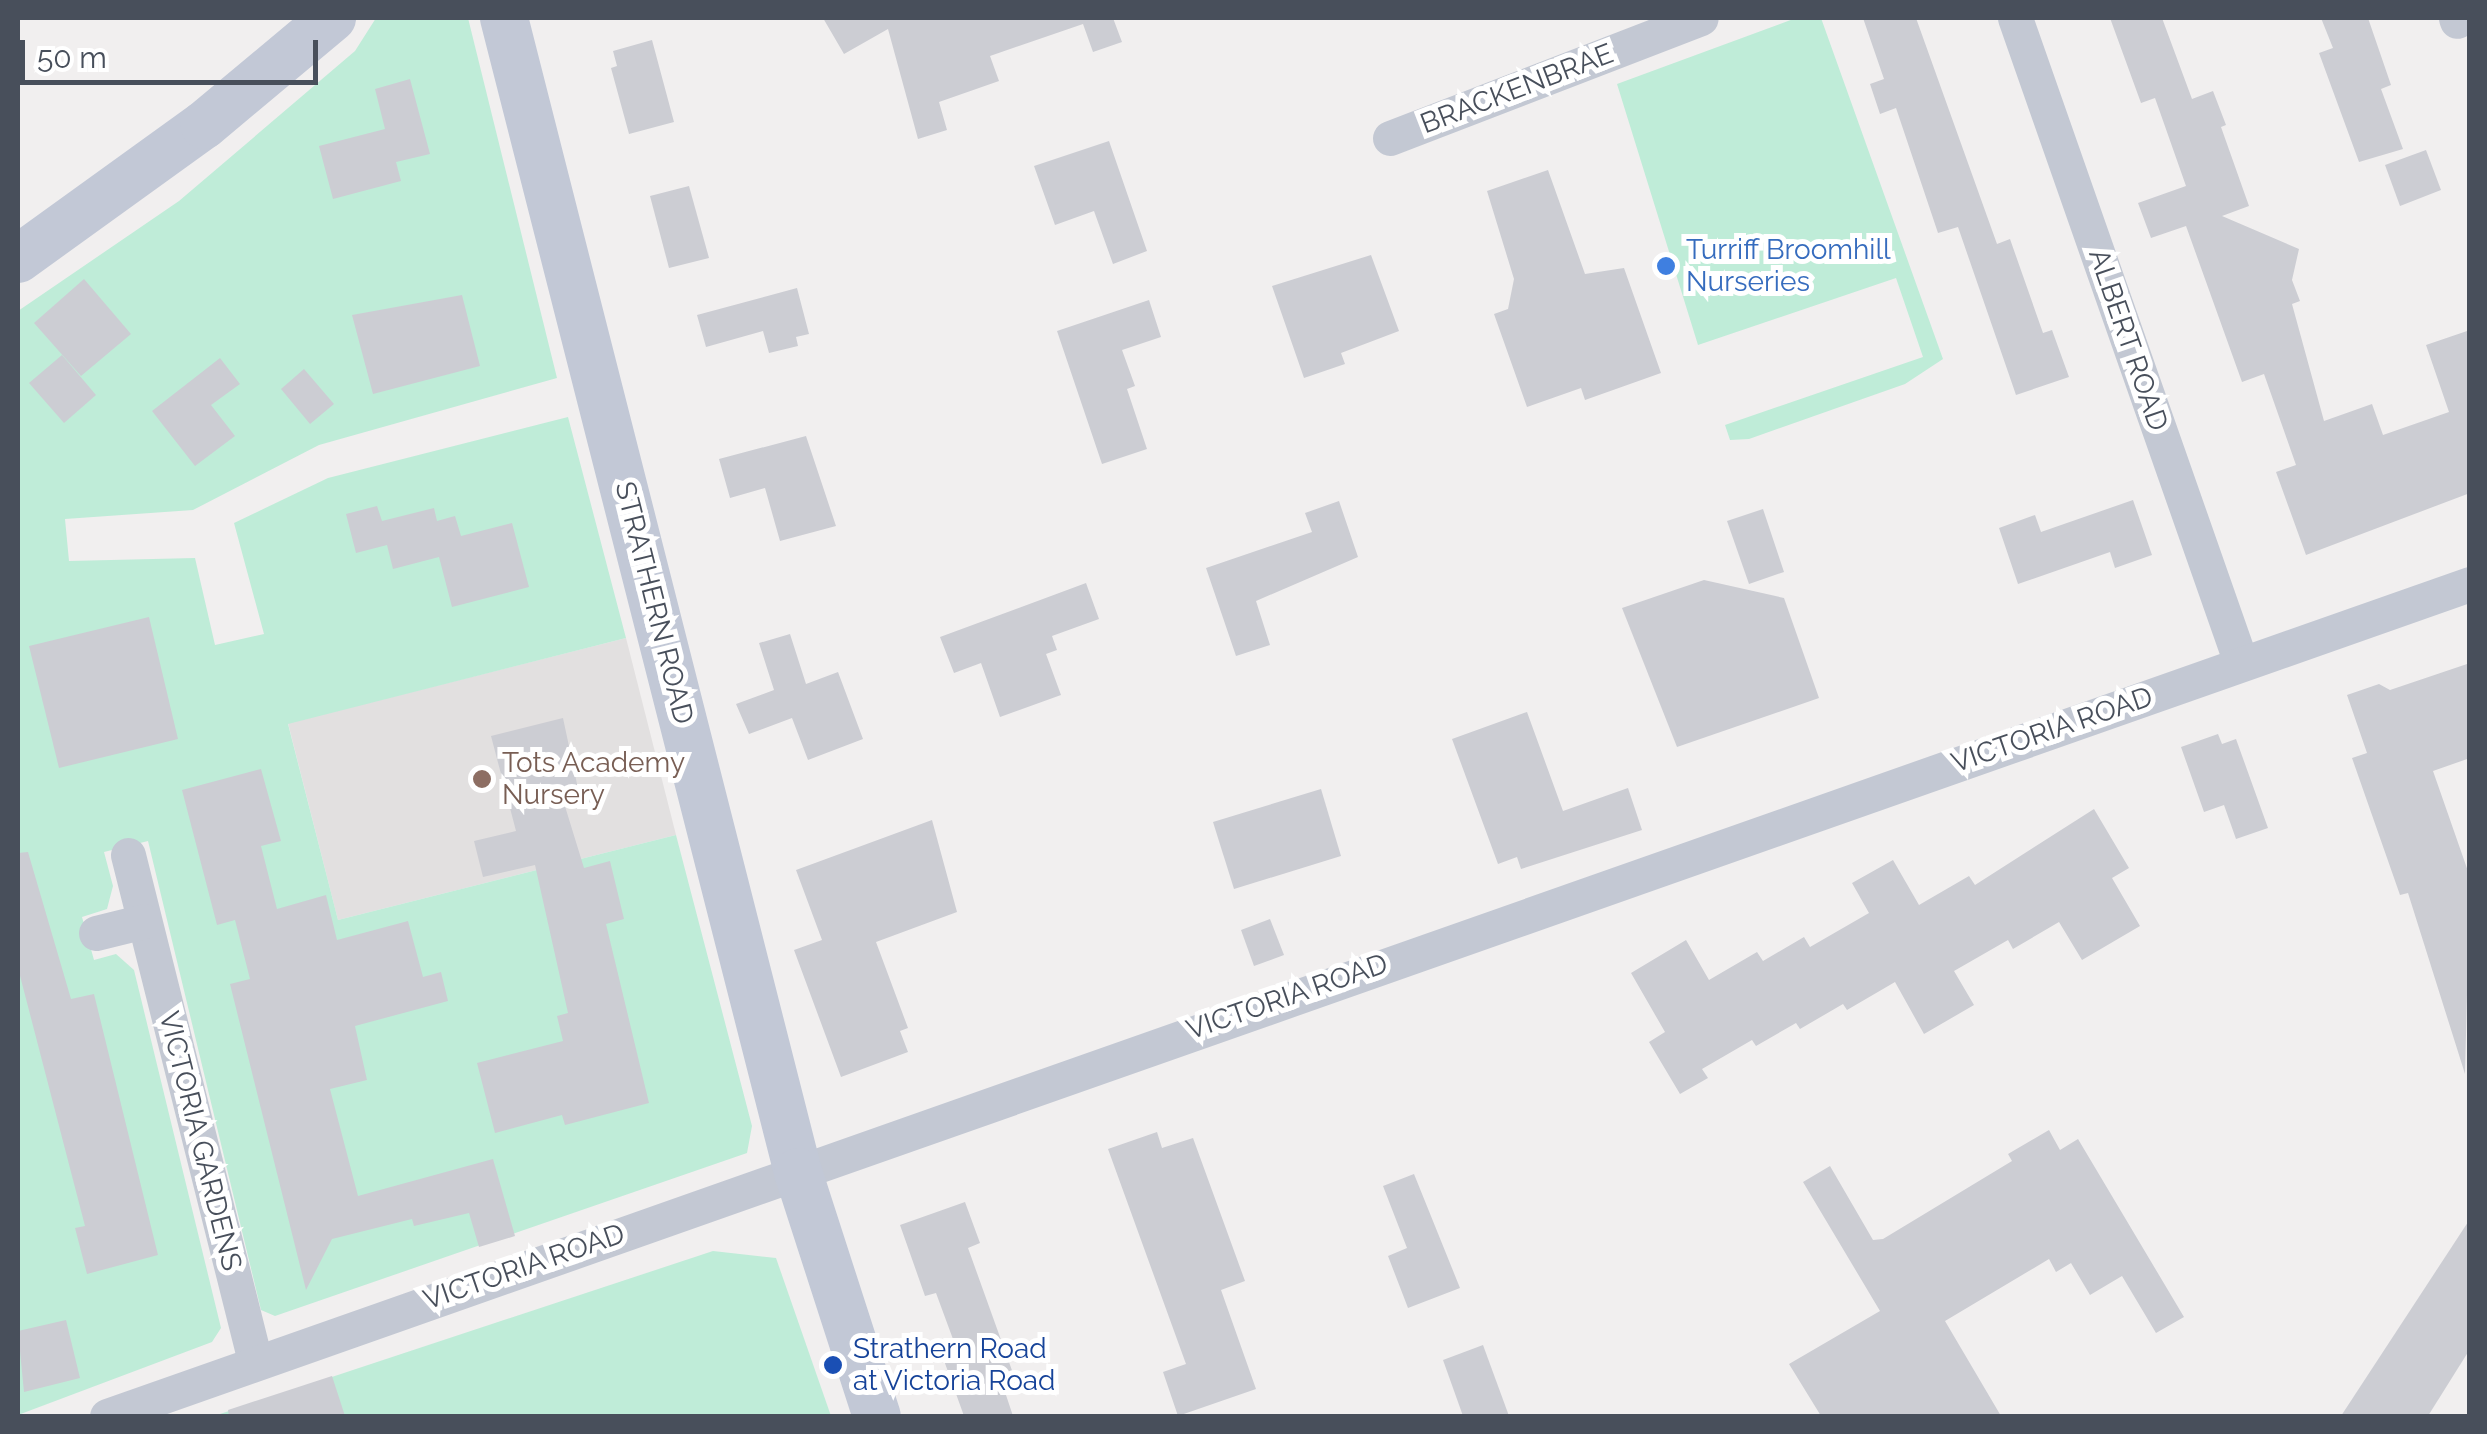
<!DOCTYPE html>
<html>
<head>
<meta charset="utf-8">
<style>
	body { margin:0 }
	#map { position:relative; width:2487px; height:1434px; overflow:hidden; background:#f1efef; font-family:Raleway,sans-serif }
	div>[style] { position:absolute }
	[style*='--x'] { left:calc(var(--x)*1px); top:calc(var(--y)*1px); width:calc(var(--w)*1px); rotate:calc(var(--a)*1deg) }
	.education>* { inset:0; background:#e2e0e0 }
	.green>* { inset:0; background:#bfecd8 }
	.building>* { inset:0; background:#cccdd3 }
	.street>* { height:35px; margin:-17.5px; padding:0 17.5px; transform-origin:17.5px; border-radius:17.5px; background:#c3c8d3 }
	.secondary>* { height:48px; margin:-24px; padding:0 24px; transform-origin:24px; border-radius:24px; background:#c2c8d6 }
	.dots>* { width:28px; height:28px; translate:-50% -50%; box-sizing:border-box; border:5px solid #fff; border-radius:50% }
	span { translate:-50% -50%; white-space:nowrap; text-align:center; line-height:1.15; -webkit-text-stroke:10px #fff; paint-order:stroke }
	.street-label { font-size:28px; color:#484f5b }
	.shop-label { font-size:28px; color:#366cbe }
	.left { translate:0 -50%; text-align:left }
	.education-label { font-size:28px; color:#785e54 }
	.transit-label { font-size:28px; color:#164399 }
	.frame { position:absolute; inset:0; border:20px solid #484f5b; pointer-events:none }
	.scale { position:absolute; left:20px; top:40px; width:298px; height:45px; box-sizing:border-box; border:5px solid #484f5b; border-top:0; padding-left:12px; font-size:30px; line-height:35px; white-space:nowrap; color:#484f5b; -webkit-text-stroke:8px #fff; paint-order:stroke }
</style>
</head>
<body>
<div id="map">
	<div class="education">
		<i style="clip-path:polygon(626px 638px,676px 835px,338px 920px,288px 723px)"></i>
	</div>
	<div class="green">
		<i style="clip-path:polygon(376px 18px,468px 18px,557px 378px,319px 445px,193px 510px,65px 519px,69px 561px,195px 558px,215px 645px,264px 634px,234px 523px,328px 478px,568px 417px,626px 638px,288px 724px,338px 920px,676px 835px,752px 1126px,747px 1153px,275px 1316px,261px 1310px,148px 841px,104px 852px,113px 886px,107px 909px,82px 917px,94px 960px,116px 954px,134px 970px,221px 1328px,212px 1342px,18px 1415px,18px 311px,179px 201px,355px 51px)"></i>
		<i style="clip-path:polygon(1796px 18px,1821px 18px,1943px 359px,1905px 384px,1749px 439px,1730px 440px,1725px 425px,1923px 357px,1896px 278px,1698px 345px,1617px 84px)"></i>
		<i style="clip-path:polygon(713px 1251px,776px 1258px,831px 1416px,214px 1416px)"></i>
	</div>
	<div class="building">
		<i style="clip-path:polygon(823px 18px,1113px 18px,1122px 42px,1093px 52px,1083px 24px,990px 56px,999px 81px,939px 102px,947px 130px,918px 139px,888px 29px,844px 54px)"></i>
		<i style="clip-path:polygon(1863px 18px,1916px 18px,1997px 244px,2010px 239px,2043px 333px,2052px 330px,2069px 377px,2016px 395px,1958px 227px,1938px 233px,1896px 108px,1880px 114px,1870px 84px,1884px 79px)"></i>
		<i style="clip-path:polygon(2110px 18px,2162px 18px,2192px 99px,2213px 91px,2226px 125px,2221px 127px,2249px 206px,2222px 216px,2299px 249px,2292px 280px,2300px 301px,2292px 304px,2324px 421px,2372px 404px,2383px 435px,2449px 412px,2426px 345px,2470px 330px,2470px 493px,2306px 555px,2276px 472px,2296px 465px,2264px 374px,2242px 382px,2186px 226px,2151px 238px,2138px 203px,2186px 186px,2155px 98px,2141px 103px)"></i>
		<i style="clip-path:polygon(2321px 18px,2368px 18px,2391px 85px,2381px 89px,2403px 149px,2359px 162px,2319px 53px,2333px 48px)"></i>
		<i style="clip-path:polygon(652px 40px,674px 122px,629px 134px,611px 68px,617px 66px,613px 51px)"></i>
		<i style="clip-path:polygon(410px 79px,430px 154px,396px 162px,401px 181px,333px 199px,319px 146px,385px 129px,375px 89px)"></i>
		<i style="clip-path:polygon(1109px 141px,1147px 251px,1113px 264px,1094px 211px,1055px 225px,1034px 166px)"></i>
		<i style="clip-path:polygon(2426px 150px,2441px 190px,2400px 206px,2385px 165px)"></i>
		<i style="clip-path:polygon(1548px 170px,1585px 274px,1624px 268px,1661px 373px,1585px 400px,1581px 388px,1527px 407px,1494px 314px,1508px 309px,1514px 279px,1487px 191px)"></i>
		<i style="clip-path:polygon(689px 186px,709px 258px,669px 268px,650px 196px)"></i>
		<i style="clip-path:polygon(1371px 255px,1399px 331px,1341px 353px,1345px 364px,1304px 378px,1272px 286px)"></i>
		<i style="clip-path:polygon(84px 279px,131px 334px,81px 376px,34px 323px)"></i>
		<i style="clip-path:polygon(797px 288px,809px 334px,796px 337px,798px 346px,769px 353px,763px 331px,706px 347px,697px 315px)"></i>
		<i style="clip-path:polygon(462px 295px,480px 366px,373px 394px,352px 315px)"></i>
		<i style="clip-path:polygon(1149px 300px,1161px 337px,1122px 350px,1135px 386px,1127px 389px,1147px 449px,1102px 464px,1057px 331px)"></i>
		<i style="clip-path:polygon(62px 355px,96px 395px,64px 423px,29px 383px)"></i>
		<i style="clip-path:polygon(220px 358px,240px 384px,211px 405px,235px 436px,195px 466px,152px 411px)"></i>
		<i style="clip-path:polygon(304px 369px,334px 404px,310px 424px,281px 389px)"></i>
		<i style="clip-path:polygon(806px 436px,836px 526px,780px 541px,765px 488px,730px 498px,719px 459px)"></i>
		<i style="clip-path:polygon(2133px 500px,2152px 555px,2115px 568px,2110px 552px,2018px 584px,1999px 528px,2035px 515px,2041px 532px)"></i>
		<i style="clip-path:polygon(1339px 501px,1358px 557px,1256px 601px,1270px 645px,1236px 656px,1206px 568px,1312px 532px,1305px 513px)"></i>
		<i style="clip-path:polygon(377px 506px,382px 521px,434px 508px,437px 521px,455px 516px,461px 536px,512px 523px,529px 587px,452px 607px,439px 557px,393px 569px,387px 545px,356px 553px,346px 514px)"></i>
		<i style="clip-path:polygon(1763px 509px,1784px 572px,1749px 584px,1727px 521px)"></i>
		<i style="clip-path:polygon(1704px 580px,1784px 598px,1819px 698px,1677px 747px,1622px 608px)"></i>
		<i style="clip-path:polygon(1086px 583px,1099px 619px,1052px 636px,1057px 650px,1046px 654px,1061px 695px,1000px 717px,981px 663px,954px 673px,940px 637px)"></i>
		<i style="clip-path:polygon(149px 617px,178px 739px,59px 768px,29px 646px)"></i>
		<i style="clip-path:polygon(790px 634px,806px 684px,838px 672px,863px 739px,808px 760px,792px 718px,749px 734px,736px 704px,774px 690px,759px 643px)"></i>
		<i style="clip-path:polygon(2470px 663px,2470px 758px,2433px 771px,2470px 877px,2465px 1074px,2408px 893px,2400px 895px,2352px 758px,2367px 753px,2347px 695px,2379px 684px,2390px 690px)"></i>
		<i style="clip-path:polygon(1527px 712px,1563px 811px,1628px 788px,1642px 830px,1521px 869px,1517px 857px,1498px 864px,1452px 739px)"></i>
		<i style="clip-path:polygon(563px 718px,580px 798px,564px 803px,584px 868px,610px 861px,624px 919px,606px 924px,649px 1103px,565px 1125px,562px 1115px,495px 1133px,477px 1063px,563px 1041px,557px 1016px,568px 1013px,535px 865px,483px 877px,474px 841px,516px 831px,491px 736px)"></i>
		<i style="clip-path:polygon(2218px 734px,2222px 744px,2236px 739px,2268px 828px,2236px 839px,2224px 805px,2204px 812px,2181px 747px)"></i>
		<i style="clip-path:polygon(261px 769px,281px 841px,261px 846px,277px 909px,326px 895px,337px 940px,408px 921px,423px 977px,441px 972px,448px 1001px,355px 1026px,367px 1080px,330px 1089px,358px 1196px,493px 1159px,515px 1236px,479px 1247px,469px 1213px,414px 1226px,412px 1219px,332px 1239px,306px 1290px,230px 984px,250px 979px,235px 920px,217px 925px,182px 790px)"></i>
		<i style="clip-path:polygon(1321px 789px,1341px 856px,1234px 889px,1213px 822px)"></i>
		<i style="clip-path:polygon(2094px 809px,2129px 868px,2112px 878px,2140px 926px,2082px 960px,2059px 922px,2013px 949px,2008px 940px,1954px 971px,1974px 1005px,1924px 1034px,1895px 982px,1847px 1010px,1843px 1004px,1800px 1029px,1796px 1023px,1756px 1046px,1752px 1040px,1702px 1069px,1708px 1078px,1680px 1094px,1649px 1042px,1665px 1032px,1631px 973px,1686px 940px,1709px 980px,1757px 952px,1763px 961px,1804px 937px,1810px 947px,1869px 913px,1852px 883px,1893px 860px,1919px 905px,1969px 876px,1975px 885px)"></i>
		<i style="clip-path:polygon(932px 820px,957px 912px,876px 942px,908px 1028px,900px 1031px,908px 1052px,841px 1077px,794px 950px,822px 940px,796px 870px)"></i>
		<i style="clip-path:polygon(28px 852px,71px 999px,94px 994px,158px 1255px,87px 1274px,75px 1228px,85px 1226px,18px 968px,18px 853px)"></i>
		<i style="clip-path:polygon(1270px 919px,1284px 955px,1254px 966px,1241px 930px)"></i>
		<i style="clip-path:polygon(2049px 1130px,2060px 1150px,2078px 1139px,2184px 1317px,2156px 1333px,2122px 1276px,2090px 1295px,2071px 1263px,2056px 1272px,2049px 1259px,1945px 1321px,2001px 1416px,1821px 1416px,1789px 1364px,1880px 1311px,1803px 1182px,1830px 1166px,1873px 1240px,1883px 1239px,2012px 1161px,2008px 1154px)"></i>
		<i style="clip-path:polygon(1157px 1132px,1162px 1148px,1193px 1138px,1245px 1281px,1221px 1290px,1256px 1389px,1178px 1416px,1163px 1372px,1186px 1364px,1108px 1149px)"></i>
		<i style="clip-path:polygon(1414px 1174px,1460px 1288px,1408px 1308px,1388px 1256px,1407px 1248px,1383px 1186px)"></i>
		<i style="clip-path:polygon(965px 1202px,980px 1243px,968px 1248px,1014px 1376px,1001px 1380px,1013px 1416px,964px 1416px,942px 1355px,957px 1350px,936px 1293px,925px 1296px,900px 1225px)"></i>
		<i style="clip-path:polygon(2470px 1219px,2470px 1349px,2428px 1416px,2341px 1416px)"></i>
		<i style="clip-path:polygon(66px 1320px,80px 1378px,24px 1392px,18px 1331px)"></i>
		<i style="clip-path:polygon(1483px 1345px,1509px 1416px,1463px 1416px,1443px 1360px)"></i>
		<i style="clip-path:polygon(332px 1376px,345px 1416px,229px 1416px,228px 1410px)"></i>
	</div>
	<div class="street">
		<i style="--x:2015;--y:18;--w:683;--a:70.69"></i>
		<i style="--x:2456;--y:18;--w:3;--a:72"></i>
		<i style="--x:1390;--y:138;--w:333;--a:-21.1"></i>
		<i style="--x:128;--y:855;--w:522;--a:75.91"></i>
		<i style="--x:96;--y:933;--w:49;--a:-14"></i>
		<i style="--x:107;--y:1416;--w:2505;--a:-19.4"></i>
	</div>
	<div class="secondary">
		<i style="--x:504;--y:18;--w:1191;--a:75.71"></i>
		<i style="--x:798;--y:1172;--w:256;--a:72.1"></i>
		<i style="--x:18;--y:259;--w:229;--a:-35.8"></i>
		<i style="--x:204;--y:125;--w:167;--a:-39.9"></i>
	</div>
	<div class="dots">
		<i style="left:1666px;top:266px;background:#3f7fe0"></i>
		<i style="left:482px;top:779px;background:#8d6e63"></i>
		<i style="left:833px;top:1365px;background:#1a4fb4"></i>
	</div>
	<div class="street-label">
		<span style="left:1517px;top:89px;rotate:-21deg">BRACKENBRAE</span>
		<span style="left:2128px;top:340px;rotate:71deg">ALBERT ROAD</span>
		<span style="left:654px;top:603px;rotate:76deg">STRATHERN ROAD</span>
		<span style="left:2052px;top:730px;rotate:-19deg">VICTORIA ROAD</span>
		<span style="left:1287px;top:997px;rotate:-19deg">VICTORIA ROAD</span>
		<span style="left:200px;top:1141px;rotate:76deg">VICTORIA GARDENS</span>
		<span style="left:524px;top:1267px;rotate:-19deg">VICTORIA ROAD</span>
	</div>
	<div class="shop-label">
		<span class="left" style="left:1686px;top:266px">Turriff Broomhill<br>Nurseries</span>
	</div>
	<div class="education-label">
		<span class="left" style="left:502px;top:779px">Tots Academy<br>Nursery</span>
	</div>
	<div class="transit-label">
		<span class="left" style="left:853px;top:1365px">Strathern Road<br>at Victoria Road</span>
	</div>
	<div class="frame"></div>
	<div class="scale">50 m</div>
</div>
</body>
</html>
